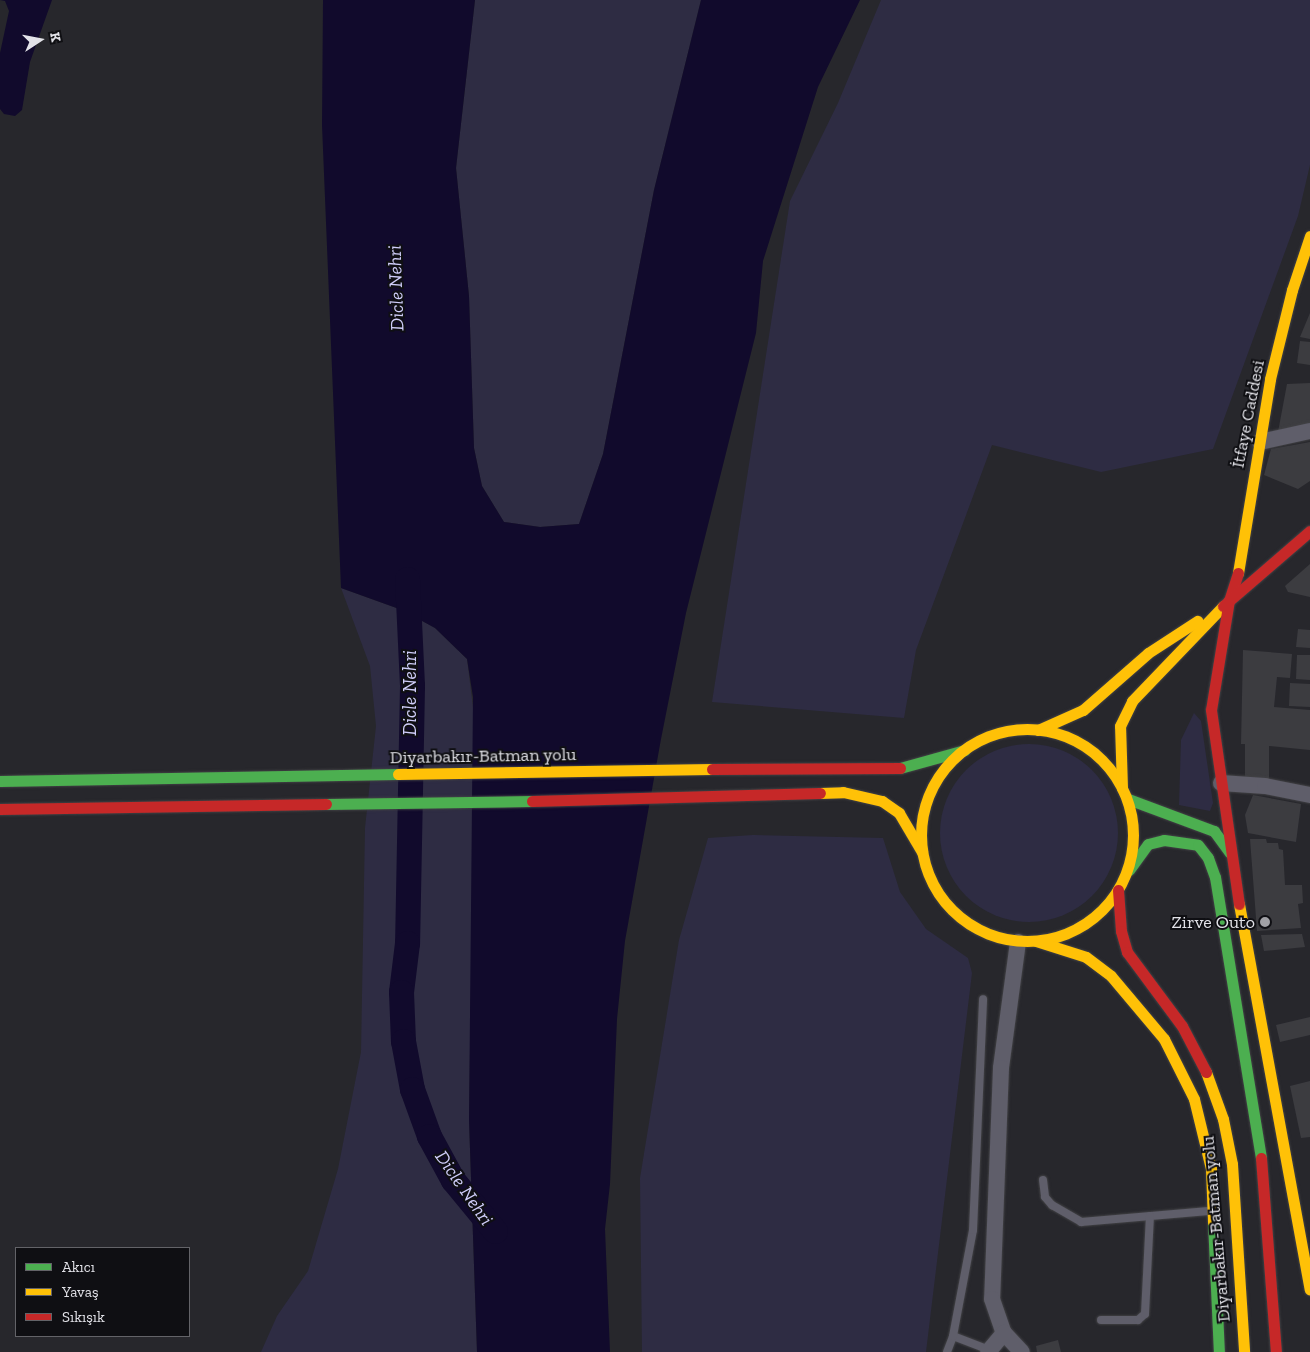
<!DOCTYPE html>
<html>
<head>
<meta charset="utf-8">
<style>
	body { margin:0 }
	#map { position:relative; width:1310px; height:1352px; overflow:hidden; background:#27272c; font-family:"Zilla Slab",serif }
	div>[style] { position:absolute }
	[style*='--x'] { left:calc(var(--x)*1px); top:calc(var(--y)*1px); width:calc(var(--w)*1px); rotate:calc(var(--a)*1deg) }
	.green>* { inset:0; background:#2e2c43 }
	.round { border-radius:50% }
	.water>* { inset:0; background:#110a2c }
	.river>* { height:25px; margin:-12.5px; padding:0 12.5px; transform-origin:12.5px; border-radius:12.5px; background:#110a2c }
	.building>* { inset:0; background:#3c3c40 }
	.roads { filter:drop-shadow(0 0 1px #424245) drop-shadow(0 0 1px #424245) }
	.lane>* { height:8px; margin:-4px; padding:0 4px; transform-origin:4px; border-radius:4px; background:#5f5e6a }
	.street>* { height:16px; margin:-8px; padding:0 8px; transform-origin:8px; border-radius:8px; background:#5f5e6a }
	.fast>* { height:11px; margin:-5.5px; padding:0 5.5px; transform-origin:5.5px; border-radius:5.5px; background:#4caf50 }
	.slow>* { height:11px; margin:-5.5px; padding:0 5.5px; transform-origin:5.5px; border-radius:5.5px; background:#ffc107 }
	.slow>.ring { margin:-5.5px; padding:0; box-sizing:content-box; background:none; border:11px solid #ffc107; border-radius:50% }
	.jam>* { height:11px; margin:-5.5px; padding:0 5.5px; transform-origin:5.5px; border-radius:5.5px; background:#c62828 }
	.dots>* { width:14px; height:14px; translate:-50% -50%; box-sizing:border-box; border:2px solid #0f0f13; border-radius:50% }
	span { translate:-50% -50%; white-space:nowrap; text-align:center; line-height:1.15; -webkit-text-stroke:4px #0f0f13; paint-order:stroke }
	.street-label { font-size:18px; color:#e2e2e8 }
	.poi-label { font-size:18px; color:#e2e2e8 }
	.right { translate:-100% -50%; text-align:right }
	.water-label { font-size:19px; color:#d0cefa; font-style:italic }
	.legend { position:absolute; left:15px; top:1247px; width:175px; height:90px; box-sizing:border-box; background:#0f0f13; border:1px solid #636368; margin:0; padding:6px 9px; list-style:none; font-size:15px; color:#e2e2e8 }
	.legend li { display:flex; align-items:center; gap:10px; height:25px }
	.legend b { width:25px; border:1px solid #636368 }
	.north { position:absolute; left:15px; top:15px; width:50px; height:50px; -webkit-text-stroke:4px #0f0f13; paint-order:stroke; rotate:79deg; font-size:14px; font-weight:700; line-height:20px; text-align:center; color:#e2e2e8 }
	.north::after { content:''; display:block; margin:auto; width:18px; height:22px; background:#e2e2e8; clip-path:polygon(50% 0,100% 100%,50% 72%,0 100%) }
</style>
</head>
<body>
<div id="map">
	<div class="green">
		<i style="clip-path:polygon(475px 0,701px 0,654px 190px,603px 454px,579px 524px,540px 527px,504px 522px,482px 486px,474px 448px,469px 296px,456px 168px)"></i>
		<i style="clip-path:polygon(881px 0,1310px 0,1310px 165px,1298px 216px,1213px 449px,1101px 472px,992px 445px,916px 650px,904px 718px,712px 702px,790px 201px,838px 103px)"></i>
		<i style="clip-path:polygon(341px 588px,402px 610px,435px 628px,467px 659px,475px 723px,469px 1120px,477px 1352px,261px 1352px,277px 1316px,308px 1271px,338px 1169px,361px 1052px,365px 828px,376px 726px,370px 666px)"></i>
		<i style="clip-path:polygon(1194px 713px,1201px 721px,1213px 803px,1210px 811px,1179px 805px,1181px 740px)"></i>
		<i class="round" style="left:940px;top:744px;width:178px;height:178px"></i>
		<i style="clip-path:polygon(753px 835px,883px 838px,900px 892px,926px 929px,968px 958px,972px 973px,926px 1352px,642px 1352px,640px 1178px,679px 940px,708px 838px)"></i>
	</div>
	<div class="water">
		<i style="clip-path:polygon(0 0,52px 0,30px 62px,22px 110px,15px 116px,4px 114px,0 109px,0 53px,9px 11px,5px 1px)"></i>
		<i style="clip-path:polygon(323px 0,475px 0,456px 168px,469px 296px,474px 448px,482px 486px,504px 522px,540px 527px,579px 524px,603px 454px,654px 190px,701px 0,860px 0,818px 87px,763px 261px,756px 333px,686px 613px,661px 739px,625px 941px,617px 1019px,610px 1184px,605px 1229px,610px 1352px,477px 1352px,469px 1120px,473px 697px,467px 659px,435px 628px,402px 610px,341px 588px,322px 125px)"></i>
	</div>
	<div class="river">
		<i style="--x:407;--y:579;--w:107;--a:87.3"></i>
		<i style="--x:412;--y:686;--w:257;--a:91.1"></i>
		<i style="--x:407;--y:943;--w:49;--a:97"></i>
		<i style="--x:401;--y:992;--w:49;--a:87.7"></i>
		<i style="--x:403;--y:1041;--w:49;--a:79.4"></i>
		<i style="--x:412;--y:1089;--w:50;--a:70.1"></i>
		<i style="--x:429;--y:1136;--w:50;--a:61.4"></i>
		<i style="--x:453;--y:1180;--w:66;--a:50.5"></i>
	</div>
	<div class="building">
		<i style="clip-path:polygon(1310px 313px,1310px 339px,1300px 337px)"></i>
		<i style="clip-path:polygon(1300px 341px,1310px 342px,1310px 365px,1297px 363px)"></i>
		<i style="clip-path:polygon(1310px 383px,1310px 424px,1278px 432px,1287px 384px)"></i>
		<i style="clip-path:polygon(1310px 442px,1310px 481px,1298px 489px,1264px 475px,1271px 449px)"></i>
		<i style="clip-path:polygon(1310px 564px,1310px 597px,1288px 592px,1285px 586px)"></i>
		<i style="clip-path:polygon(1298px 629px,1310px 630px,1310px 648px,1296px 647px)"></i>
		<i style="clip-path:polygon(1243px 650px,1292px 654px,1290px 678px,1277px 677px,1274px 707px,1310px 710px,1310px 750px,1269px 746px,1269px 779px,1245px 778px,1245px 744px,1241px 744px)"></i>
		<i style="clip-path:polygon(1297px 655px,1310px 655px,1310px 680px,1296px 679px)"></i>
		<i style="clip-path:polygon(1290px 683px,1310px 684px,1310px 707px,1289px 706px)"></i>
		<i style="clip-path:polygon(1253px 795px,1301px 804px,1296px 842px,1248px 833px,1245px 815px)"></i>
		<i style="clip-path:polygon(1250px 839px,1266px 839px,1267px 843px,1278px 843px,1279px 849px,1283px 850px,1285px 885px,1302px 885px,1303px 903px,1298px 904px,1301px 928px,1257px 931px)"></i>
		<i style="clip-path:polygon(1302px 934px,1305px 947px,1264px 951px,1261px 935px)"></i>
		<i style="clip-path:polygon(1310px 1017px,1310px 1035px,1280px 1042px,1276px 1025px)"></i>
		<i style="clip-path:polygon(1310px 1081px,1310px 1137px,1301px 1138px,1290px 1086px)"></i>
		<i style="clip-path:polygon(1058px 1340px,1061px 1352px,1037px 1352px,1036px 1346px)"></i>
	</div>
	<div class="roads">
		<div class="lane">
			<i style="--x:1043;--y:1180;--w:17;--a:83"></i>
			<i style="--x:1045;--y:1197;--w:11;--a:49"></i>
			<i style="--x:1052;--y:1205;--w:34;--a:30"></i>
			<i style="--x:1081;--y:1222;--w:128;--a:-4.9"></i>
			<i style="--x:1101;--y:1320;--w:37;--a:0"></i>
			<i style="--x:1138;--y:1320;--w:9;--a:-41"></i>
			<i style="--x:1145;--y:1314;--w:98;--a:-87.1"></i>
			<i style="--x:953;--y:1336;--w:39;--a:21"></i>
			<i style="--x:947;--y:1352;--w:17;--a:-69"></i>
			<i style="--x:953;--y:1336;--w:108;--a:-79.3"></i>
			<i style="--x:973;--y:1230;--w:231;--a:-87.5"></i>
		</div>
		<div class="street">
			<i style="--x:1260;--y:442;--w:51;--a:-12.4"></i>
			<i style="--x:1221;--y:783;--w:44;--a:3.9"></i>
			<i style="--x:1265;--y:786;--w:46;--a:11.3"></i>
			<i style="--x:1018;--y:942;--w:127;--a:97.7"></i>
			<i style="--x:1001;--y:1068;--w:231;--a:92.2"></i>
			<i style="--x:992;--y:1299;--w:36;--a:71"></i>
			<i style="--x:1004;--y:1333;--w:26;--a:47"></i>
			<i style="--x:988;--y:1352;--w:25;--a:-50"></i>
		</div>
		<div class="fast">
			<i style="--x:900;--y:768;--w:67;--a:-15.5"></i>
			<i style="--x:0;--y:781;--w:398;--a:-1"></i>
			<i style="--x:1128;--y:799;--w:92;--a:20.4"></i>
			<i style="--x:1214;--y:831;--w:27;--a:54"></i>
			<i style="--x:326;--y:804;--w:206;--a:-0.8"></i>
			<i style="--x:1129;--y:870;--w:32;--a:-54"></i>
			<i style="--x:1148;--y:844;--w:16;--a:-14"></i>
			<i style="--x:1164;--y:840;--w:34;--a:8"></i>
			<i style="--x:1198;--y:845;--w:16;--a:52"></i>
			<i style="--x:1208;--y:858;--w:20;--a:70"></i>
			<i style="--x:1215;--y:877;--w:285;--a:80.7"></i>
			<i style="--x:1213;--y:1222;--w:130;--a:87.4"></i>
		</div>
		<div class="slow">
			<i style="--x:1238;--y:573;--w:197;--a:-80.6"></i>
			<i style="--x:1270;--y:379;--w:92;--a:-76.1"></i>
			<i style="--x:1292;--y:290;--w:57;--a:-71.6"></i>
			<i class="ring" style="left:921px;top:729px;width:201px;height:201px"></i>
			<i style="--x:1038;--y:730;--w:49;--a:-24"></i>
			<i style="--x:1083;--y:710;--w:86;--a:-41.2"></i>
			<i style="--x:1148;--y:653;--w:59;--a:-33.1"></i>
			<i style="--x:398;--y:774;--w:314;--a:-0.9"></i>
			<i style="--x:1122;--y:788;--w:62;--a:-91.8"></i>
			<i style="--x:1120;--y:726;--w:28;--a:-64"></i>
			<i style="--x:1132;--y:701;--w:132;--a:-46.2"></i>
			<i style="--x:820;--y:793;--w:23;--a:-2"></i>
			<i style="--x:843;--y:792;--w:40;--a:13"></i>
			<i style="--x:882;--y:801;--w:21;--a:35"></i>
			<i style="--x:899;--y:813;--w:45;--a:59.5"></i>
			<i style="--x:1239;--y:904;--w:392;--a:79.6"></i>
			<i style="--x:1036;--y:941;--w:52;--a:17.7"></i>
			<i style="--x:1086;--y:957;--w:31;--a:37"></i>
			<i style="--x:1111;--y:976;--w:82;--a:49.9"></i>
			<i style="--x:1164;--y:1039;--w:67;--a:63.4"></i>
			<i style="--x:1194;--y:1099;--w:72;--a:76.3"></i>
			<i style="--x:1211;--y:1169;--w:53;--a:87.8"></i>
			<i style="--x:1206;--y:1072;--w:50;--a:70.1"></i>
			<i style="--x:1223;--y:1119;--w:46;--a:78.7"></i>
			<i style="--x:1232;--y:1164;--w:188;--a:86.3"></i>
		</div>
		<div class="jam">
			<i style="--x:1238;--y:573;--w:28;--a:108"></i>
			<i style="--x:1229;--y:600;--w:111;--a:99.3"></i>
			<i style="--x:1211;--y:710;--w:196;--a:81.8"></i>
			<i style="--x:1223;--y:606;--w:115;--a:-40.8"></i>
			<i style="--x:712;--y:769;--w:188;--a:-0.3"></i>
			<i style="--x:532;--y:801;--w:288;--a:-1.6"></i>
			<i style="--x:0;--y:809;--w:326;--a:-0.9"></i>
			<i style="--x:1118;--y:890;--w:41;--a:85.8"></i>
			<i style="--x:1121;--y:931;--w:22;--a:74"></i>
			<i style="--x:1127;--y:952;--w:92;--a:53.4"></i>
			<i style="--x:1182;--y:1026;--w:52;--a:62.4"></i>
			<i style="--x:1261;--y:1158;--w:195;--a:85.6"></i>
		</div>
	</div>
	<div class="dots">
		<i style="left:1265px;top:922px;background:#a1a1a6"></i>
	</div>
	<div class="street-label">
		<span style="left:1248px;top:414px;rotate:-79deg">İtfaye Caddesi</span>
		<span style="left:483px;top:756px;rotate:-1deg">Diyarbakır-Batman yolu</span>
		<span style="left:1216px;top:1229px;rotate:-95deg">Diyarbakır-Batman yolu</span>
	</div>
	<div class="poi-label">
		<span class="right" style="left:1255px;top:922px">Zirve Outo</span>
	</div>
	<div class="water-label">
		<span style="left:396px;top:288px;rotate:-92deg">Dicle Nehri</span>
		<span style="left:410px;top:693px;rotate:-90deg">Dicle Nehri</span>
		<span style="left:464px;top:1188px;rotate:55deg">Dicle Nehri</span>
	</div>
	<ul class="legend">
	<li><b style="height:6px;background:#4caf50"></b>Akıcı</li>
	<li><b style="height:6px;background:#ffc107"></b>Yavaş</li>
	<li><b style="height:6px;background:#c62828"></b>Sıkışık</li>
	</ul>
	<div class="north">K</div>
</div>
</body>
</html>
